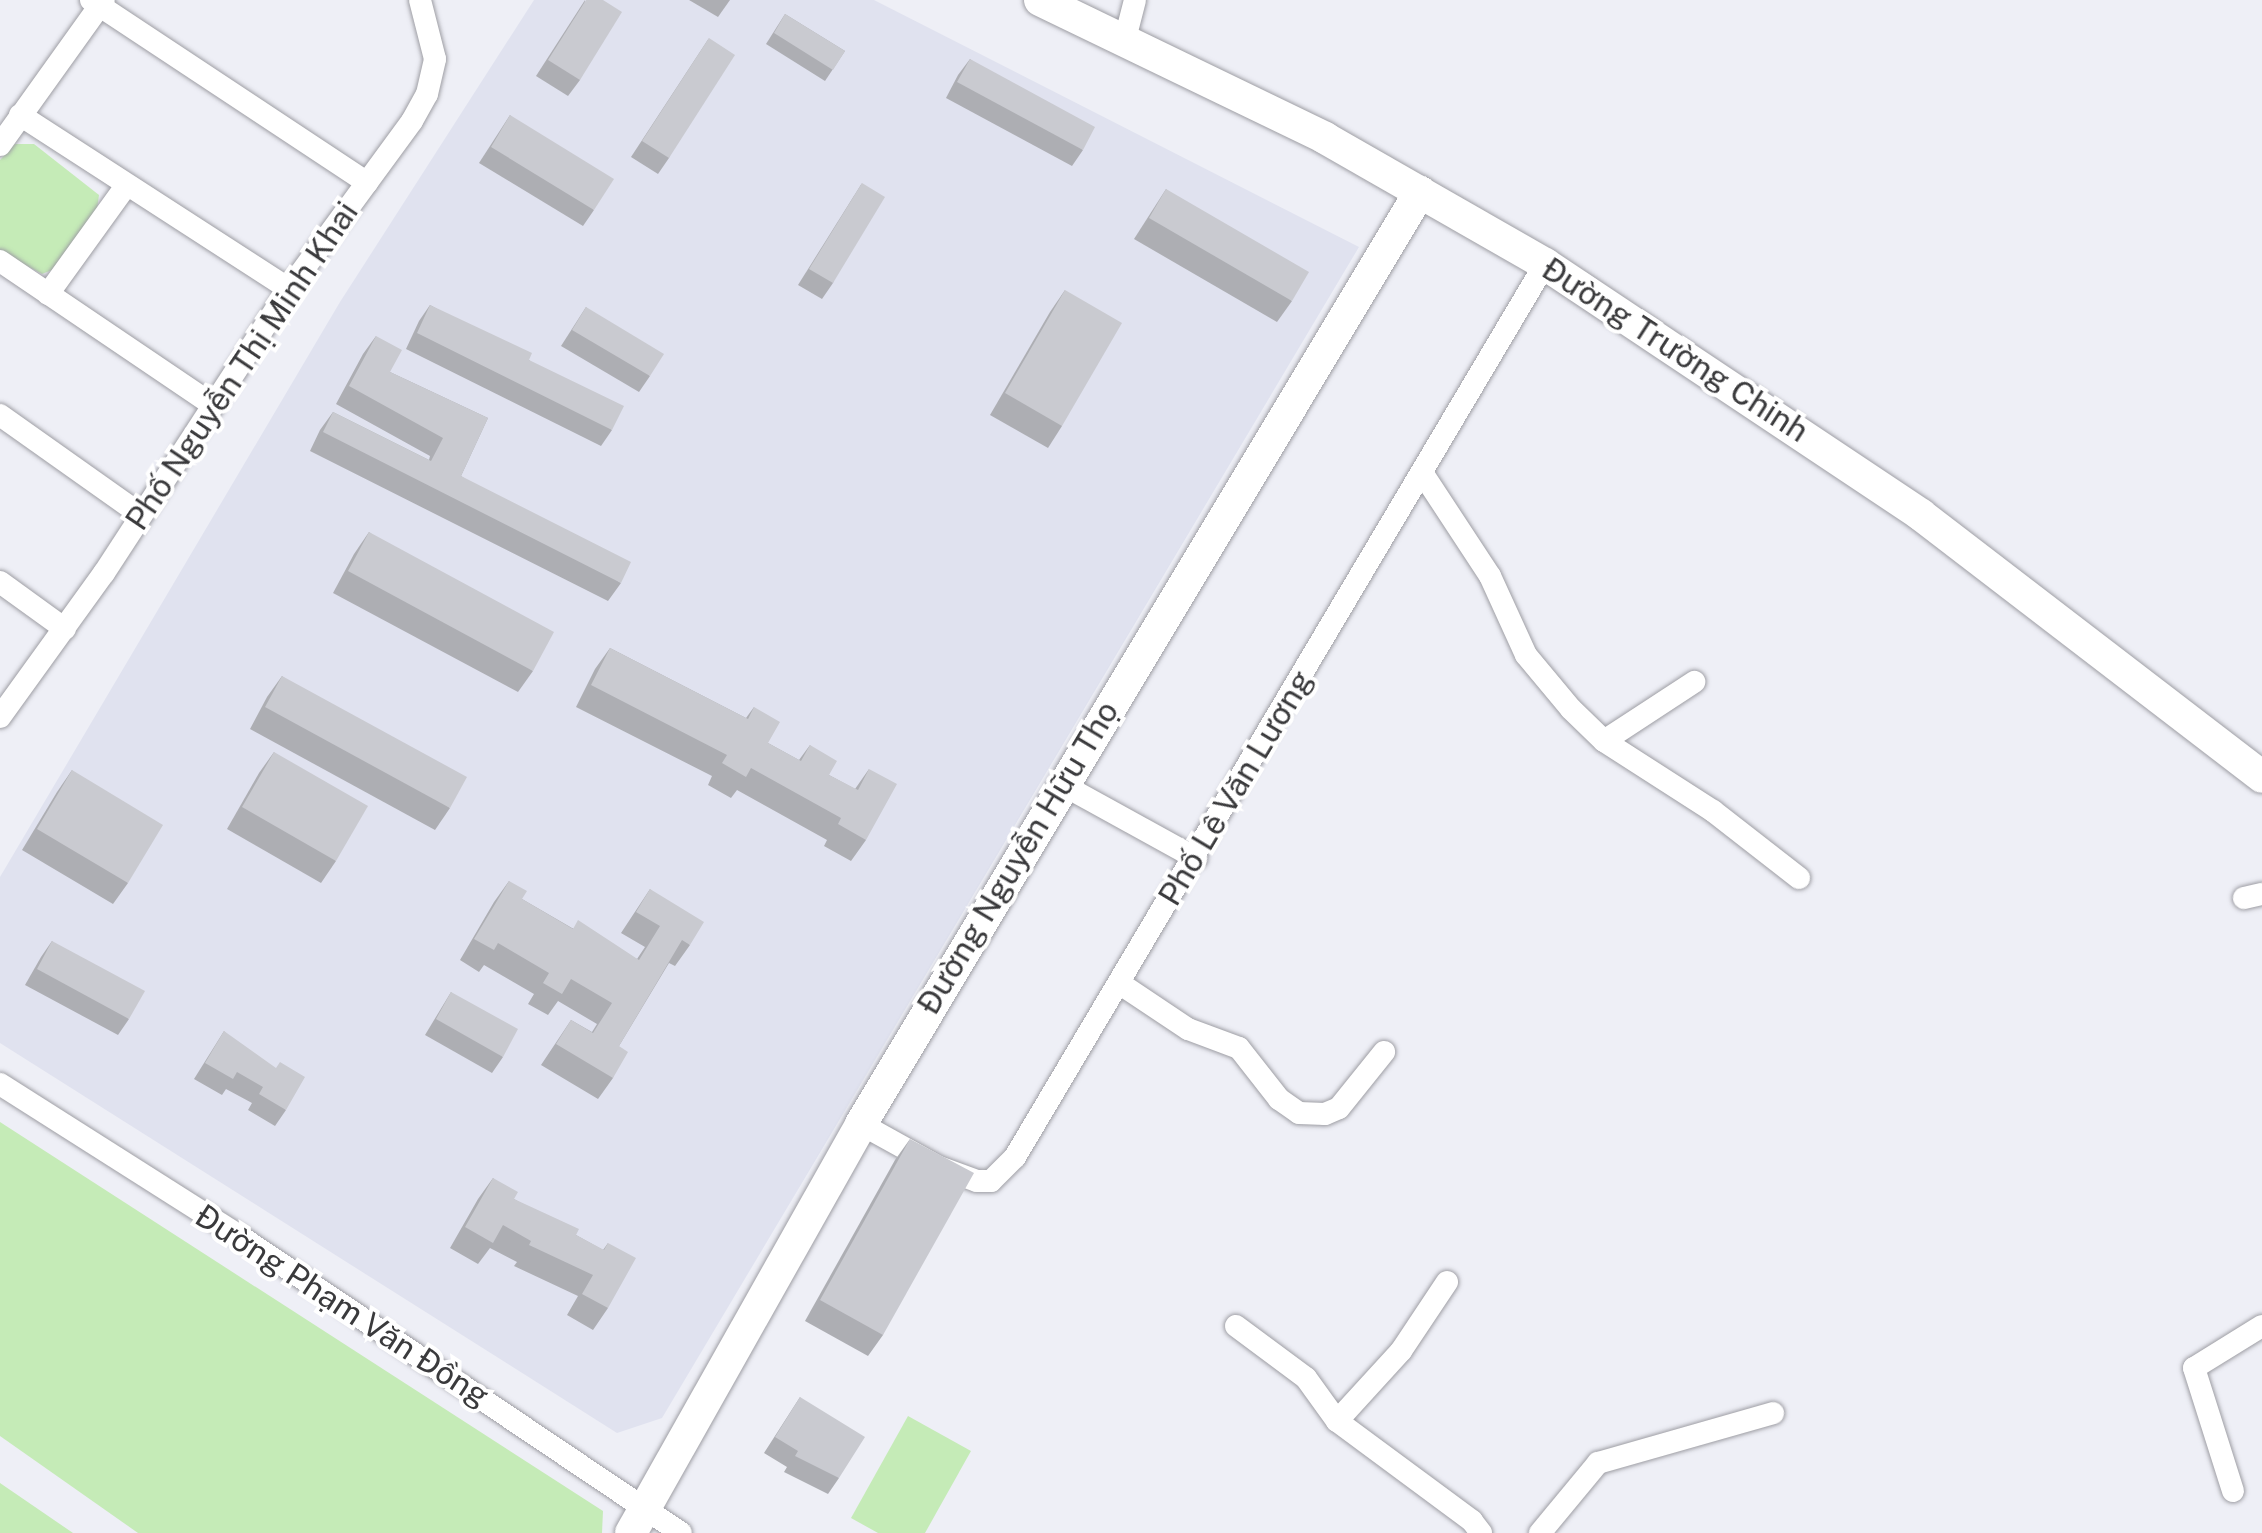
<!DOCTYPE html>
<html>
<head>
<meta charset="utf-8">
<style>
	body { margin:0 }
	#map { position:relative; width:2262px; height:1533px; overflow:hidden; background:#eeeff6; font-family:"Public Sans",sans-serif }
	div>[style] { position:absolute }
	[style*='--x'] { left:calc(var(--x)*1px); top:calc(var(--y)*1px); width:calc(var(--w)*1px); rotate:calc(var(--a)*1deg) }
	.built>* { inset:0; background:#e0e2ef }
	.green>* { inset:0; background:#c5ebb7 }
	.roads { filter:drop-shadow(0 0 2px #9e9ea4) drop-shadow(0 0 2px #9e9ea4) }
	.street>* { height:22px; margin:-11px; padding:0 11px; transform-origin:11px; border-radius:11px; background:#fff }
	.secondary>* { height:32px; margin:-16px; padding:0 16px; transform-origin:16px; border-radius:16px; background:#fff }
	.wall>* { inset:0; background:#adaeb3 }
	.building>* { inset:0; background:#c9cad0 }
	span { translate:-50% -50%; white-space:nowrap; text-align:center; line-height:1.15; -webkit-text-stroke:8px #fff; paint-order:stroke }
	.street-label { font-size:32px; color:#3a3a3c }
</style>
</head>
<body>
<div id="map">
	<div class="built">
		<i style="clip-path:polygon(534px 0,874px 0,1359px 247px,662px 1418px,617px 1433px,0 1043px,0 877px,340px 302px)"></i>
	</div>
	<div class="green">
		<i style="clip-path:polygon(15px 144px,34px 144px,99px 195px,97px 209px,52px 270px,42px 274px,0 251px,0 160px)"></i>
		<i style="clip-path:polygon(0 1122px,603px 1511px,602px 1533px,138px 1533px,0 1436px)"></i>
		<i style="clip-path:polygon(908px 1416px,971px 1451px,925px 1533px,878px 1533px,851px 1518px)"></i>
		<i style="clip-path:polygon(0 1483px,73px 1533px,0 1533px)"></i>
	</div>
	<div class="roads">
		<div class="street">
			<i style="--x:91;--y:0;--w:331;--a:33.5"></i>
			<i style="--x:1125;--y:39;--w:40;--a:-75.6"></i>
			<i style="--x:20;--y:115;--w:320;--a:32.9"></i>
			<i style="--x:0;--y:145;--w:178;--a:-54.4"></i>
			<i style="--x:0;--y:261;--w:255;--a:34.1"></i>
			<i style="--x:48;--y:294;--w:133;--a:-54.2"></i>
			<i style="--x:0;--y:415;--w:171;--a:35.3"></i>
			<i style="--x:1423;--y:474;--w:122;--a:56.7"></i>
			<i style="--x:1490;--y:576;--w:87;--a:65.5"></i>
			<i style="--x:1526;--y:655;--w:70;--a:50.2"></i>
			<i style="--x:1571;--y:709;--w:46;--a:44.1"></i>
			<i style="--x:1604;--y:741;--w:130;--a:32.7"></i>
			<i style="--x:1713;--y:811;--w:109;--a:37.9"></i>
			<i style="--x:0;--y:582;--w:80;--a:35.9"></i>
			<i style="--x:0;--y:717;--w:178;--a:-54.2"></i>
			<i style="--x:104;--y:573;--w:339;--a:-56.9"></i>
			<i style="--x:289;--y:289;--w:208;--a:-53.8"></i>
			<i style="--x:412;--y:121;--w:31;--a:-61"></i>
			<i style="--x:427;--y:94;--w:36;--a:-77"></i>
			<i style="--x:435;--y:59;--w:61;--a:-104.3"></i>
			<i style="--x:1604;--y:741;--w:108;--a:-33.2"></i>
			<i style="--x:1063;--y:785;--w:152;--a:28.8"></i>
			<i style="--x:2244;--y:898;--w:18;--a:-13"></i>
			<i style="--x:1119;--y:983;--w:83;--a:33.7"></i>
			<i style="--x:1188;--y:1029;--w:54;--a:20.4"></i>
			<i style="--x:1239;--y:1048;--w:65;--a:51.9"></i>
			<i style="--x:1279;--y:1099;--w:24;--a:35"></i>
			<i style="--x:1299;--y:1113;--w:26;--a:2"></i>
			<i style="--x:1325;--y:1114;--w:15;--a:-23"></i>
			<i style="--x:1339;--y:1108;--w:72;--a:-51.2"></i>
			<i style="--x:0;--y:1084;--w:285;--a:32.4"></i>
			<i style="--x:241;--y:1237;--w:530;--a:33.93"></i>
			<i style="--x:861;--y:1124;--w:89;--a:28.9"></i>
			<i style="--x:939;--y:1167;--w:40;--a:20.2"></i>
			<i style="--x:977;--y:1181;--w:14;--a:0"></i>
			<i style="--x:991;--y:1181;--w:34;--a:-45"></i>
			<i style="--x:1015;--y:1157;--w:1038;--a:-59.31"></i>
			<i style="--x:1236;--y:1326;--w:87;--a:36.6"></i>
			<i style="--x:1306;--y:1378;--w:53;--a:54.2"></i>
			<i style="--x:1337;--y:1421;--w:168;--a:36.5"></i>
			<i style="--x:1472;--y:1521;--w:15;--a:53"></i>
			<i style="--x:1337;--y:1421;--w:95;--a:-47.6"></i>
			<i style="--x:1401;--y:1351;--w:83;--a:-56.3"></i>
			<i style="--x:2233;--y:1491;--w:129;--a:-107.6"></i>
			<i style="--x:2194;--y:1368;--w:80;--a:-31.7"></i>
			<i style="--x:1540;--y:1533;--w:91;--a:-50.4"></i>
			<i style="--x:1598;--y:1463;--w:182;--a:-15.9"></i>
		</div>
		<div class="secondary">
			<i style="--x:1040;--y:0;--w:317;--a:25.8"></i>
			<i style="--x:1325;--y:138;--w:254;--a:29.8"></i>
			<i style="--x:1545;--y:264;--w:452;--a:33.7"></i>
			<i style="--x:1921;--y:515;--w:430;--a:37.5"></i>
			<i style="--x:631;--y:1533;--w:469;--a:-60.6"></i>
			<i style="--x:861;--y:1124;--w:1087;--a:-59.05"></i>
		</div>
	</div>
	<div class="wall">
		<i style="clip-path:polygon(585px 0,580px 80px,568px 96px,536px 76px)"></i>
		<i style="clip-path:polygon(689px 0,730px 0,718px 17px)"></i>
		<i style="clip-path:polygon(785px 14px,845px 51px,825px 81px,766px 44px)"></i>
		<i style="clip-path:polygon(709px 38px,669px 158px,658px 174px,631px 157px)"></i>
		<i style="clip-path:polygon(970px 59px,1083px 150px,1072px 166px,946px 98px,958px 75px)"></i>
		<i style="clip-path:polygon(510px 115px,594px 210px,583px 226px,479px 163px)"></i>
		<i style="clip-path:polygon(862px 183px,833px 283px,822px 299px,798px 285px)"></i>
		<i style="clip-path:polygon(1166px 189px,1292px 301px,1277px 322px,1134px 239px)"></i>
		<i style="clip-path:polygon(1065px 290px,1062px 426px,1048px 448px,990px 415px,1050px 312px)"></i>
		<i style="clip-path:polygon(430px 305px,529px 360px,612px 430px,601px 446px,406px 349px,419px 321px)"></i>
		<i style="clip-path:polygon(586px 307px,650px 376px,639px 392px,561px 346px)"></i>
		<i style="clip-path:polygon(376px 336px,390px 372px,488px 418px,461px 476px,621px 583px,608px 601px,310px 451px,320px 430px,333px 412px,429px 460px,430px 456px,336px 404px,363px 354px)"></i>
		<i style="clip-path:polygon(369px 532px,533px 671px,518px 692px,333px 593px,354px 554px)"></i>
		<i style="clip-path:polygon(610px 648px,746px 718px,754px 707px,768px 743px,799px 760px,810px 745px,829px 775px,855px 789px,869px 769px,866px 840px,851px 861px,824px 846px,827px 840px,737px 790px,731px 798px,708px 785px,712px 776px,576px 707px,595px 669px)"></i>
		<i style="clip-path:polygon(282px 676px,450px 808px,435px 830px,250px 729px,267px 697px)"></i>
		<i style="clip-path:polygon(274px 752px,336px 861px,321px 883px,227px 829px,259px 773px)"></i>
		<i style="clip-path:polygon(72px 770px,128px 883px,113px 904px,22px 850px,57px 792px)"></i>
		<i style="clip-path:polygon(509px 881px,522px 899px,572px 928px,637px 959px,645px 947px,621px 933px,650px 889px,690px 945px,675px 966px,669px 963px,619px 1046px,613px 1078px,598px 1099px,541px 1065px,571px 1020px,592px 1032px,597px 1024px,558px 1001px,548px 1015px,528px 1004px,534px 994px,484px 965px,479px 972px,460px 960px,494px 902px)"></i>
		<i style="clip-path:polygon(52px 941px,129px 1019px,118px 1035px,25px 985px,41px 957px)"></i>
		<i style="clip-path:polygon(451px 992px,503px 1057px,492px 1073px,425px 1035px)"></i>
		<i style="clip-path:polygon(224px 1031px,286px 1110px,275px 1126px,248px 1110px,252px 1103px,226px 1089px,222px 1095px,194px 1079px)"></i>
		<i style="clip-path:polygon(910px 1139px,883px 1335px,868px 1356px,805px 1321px,895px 1160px)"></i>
		<i style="clip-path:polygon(493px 1178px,514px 1199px,576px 1235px,603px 1250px,608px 1243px,608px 1308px,593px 1330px,567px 1315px,578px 1296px,514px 1266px,517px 1262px,490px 1248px,478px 1264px,450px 1248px,478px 1199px)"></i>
		<i style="clip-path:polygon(800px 1397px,839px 1478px,828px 1494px,784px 1472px,787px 1467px,764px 1453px)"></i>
	</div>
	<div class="building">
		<i style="clip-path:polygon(586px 0,603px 0,622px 12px,580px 80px,548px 60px)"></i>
		<i style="clip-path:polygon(785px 14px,845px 51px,833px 70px,774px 33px)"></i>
		<i style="clip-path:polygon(709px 38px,735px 55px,669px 158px,642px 141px)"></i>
		<i style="clip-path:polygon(970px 59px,1095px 127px,1083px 150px,957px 82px)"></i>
		<i style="clip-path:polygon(510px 115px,614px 179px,594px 210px,491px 147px)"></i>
		<i style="clip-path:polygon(862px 183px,885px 197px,833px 283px,809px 269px)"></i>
		<i style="clip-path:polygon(1166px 189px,1309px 272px,1292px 301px,1149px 218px)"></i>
		<i style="clip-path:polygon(1065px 290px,1122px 323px,1062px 426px,1005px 393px)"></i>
		<i style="clip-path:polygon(430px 305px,532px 353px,529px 360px,624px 406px,612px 430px,417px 333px)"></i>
		<i style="clip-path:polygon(586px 307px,664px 354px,650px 376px,572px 330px)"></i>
		<i style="clip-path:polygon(376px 336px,402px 350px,390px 372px,488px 418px,461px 476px,631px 562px,621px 583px,323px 432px,333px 412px,431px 461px,443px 438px,349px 386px)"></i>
		<i style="clip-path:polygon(369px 532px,554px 632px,533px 671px,348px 571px)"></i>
		<i style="clip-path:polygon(610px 648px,748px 719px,754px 707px,780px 722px,768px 743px,801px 761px,810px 745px,837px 761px,829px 775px,858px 790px,869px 769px,897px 784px,866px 840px,838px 824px,841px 818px,751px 768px,746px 777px,722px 763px,727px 755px,591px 685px)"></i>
		<i style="clip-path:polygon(282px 676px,467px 777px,450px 808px,265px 707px)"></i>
		<i style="clip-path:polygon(274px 752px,368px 806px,336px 861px,242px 807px)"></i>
		<i style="clip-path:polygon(72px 770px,163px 825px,128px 883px,37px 829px)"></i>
		<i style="clip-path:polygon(509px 881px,527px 891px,522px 899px,573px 929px,578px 920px,639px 960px,660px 926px,636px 912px,650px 889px,704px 922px,690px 945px,682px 940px,619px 1046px,628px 1052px,613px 1078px,556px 1044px,571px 1020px,593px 1033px,612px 1003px,571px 979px,562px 994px,543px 983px,549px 973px,498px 943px,494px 950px,474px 939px)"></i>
		<i style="clip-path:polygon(52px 941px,145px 991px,129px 1019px,37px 969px)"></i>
		<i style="clip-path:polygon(451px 992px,518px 1029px,503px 1057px,436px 1019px)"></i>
		<i style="clip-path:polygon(224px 1031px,276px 1068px,280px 1062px,305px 1077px,286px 1110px,259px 1094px,263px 1087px,237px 1072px,233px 1079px,205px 1063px)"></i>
		<i style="clip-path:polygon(910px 1139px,974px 1173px,883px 1335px,820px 1300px)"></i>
		<i style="clip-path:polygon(493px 1178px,518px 1192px,514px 1199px,579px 1229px,576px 1235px,604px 1250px,608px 1243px,636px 1258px,608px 1308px,582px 1294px,593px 1275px,529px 1245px,531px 1241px,503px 1225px,493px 1243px,465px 1227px)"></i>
		<i style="clip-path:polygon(800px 1397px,865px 1437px,839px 1478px,795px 1456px,798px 1451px,775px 1437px)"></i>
	</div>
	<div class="street-label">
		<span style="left:1675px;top:350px;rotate:33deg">Đường Trường Chinh</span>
		<span style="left:242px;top:366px;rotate:-56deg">Phố Nguyễn Thị Minh Khai</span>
		<span style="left:1236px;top:788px;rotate:-59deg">Phố Lê Văn Lương</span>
		<span style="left:1018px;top:858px;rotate:-59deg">Đường Nguyễn Hữu Thọ</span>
		<span style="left:342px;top:1306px;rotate:33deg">Đường Phạm Văn Đồng</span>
	</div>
</div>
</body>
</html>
